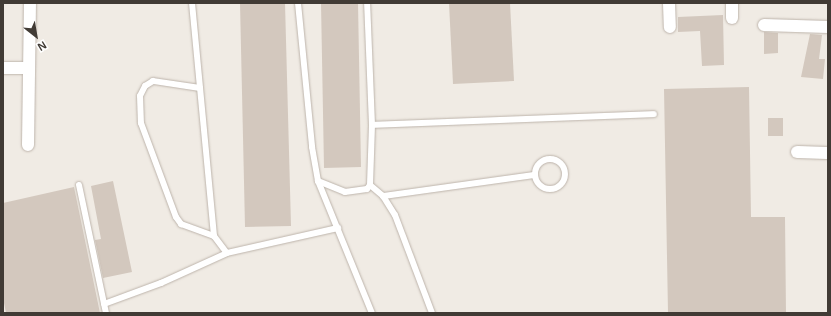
<!DOCTYPE html>
<html>
<head>
<meta charset="utf-8">
<style>
	body { margin:0 }
	#map { position:relative; width:831px; height:316px; overflow:hidden; background:#f0ebe4; font-family:Arial,sans-serif }
	div>[style] { position:absolute }
	[style*='--x'] { left:calc(var(--x)*1px); top:calc(var(--y)*1px); width:calc(var(--w)*1px); rotate:calc(var(--a)*1deg) }
	.building>* { inset:0; background:#d3c8be }
	.roads { filter:drop-shadow(0 0 1px #bdb4ab) drop-shadow(0 0 1px #bdb4ab) }
	.lane>* { height:6px; margin:-3px; padding:0 3px; transform-origin:3px; border-radius:3px; background:#fff }
	.lane>.ring { margin:-3px; padding:0; box-sizing:content-box; background:none; border:6px solid #fff; border-radius:50% }
	.street>* { height:12px; margin:-6px; padding:0 6px; transform-origin:6px; border-radius:6px; background:#fff }
	span { translate:-50% -50%; white-space:nowrap; text-align:center; line-height:1.15; -webkit-text-stroke:4px #fff; paint-order:stroke }
	.frame { position:absolute; inset:0; border:4px solid #413b35; pointer-events:none }
	.north { position:absolute; left:16px; top:16px; width:40px; height:40px; -webkit-text-stroke:3px #fff; paint-order:stroke; rotate:149deg; font-size:11px; font-weight:700; line-height:16px; text-align:center; color:#413b35 }
	.north::after { content:''; display:block; margin:auto; width:14px; height:18px; background:#413b35; clip-path:polygon(50% 0,100% 100%,50% 72%,0 100%) }
</style>
</head>
<body>
<div id="map">
	<div class="building">
		<i style="clip-path:polygon(240px 3px,285px 3px,291px 226px,245px 227px)"></i>
		<i style="clip-path:polygon(321px 3px,358px 3px,361px 167px,324px 168px)"></i>
		<i style="clip-path:polygon(449px 3px,510px 3px,514px 81px,453px 84px)"></i>
		<i style="clip-path:polygon(723px 15px,724px 65px,702px 66px,700px 31px,678px 32px,678px 17px)"></i>
		<i style="clip-path:polygon(764px 32px,778px 33px,778px 53px,764px 54px)"></i>
		<i style="clip-path:polygon(810px 34px,822px 35px,819px 59px,825px 59px,823px 79px,801px 77px)"></i>
		<i style="clip-path:polygon(749px 87px,751px 217px,785px 217px,786px 313px,668px 313px,664px 89px)"></i>
		<i style="clip-path:polygon(768px 118px,783px 118px,783px 136px,768px 136px)"></i>
		<i style="clip-path:polygon(113px 181px,132px 272px,103px 278px,95px 240px,101px 239px,91px 186px)"></i>
		<i style="clip-path:polygon(74px 187px,100px 313px,6px 313px,3px 298px,3px 203px)"></i>
	</div>
	<div class="roads">
		<div class="lane">
			<i style="--x:192;--y:3;--w:234;--a:84.6"></i>
			<i style="--x:214;--y:236;--w:21;--a:53"></i>
			<i style="--x:298;--y:3;--w:145;--a:84.4"></i>
			<i style="--x:312;--y:147;--w:35;--a:80"></i>
			<i style="--x:318;--y:181;--w:143;--a:67.8"></i>
			<i style="--x:200;--y:88;--w:48;--a:-171.5"></i>
			<i style="--x:153;--y:81;--w:9;--a:148"></i>
			<i style="--x:145;--y:86;--w:11;--a:117"></i>
			<i style="--x:140;--y:96;--w:27;--a:88"></i>
			<i style="--x:141;--y:123;--w:100;--a:69.6"></i>
			<i style="--x:176;--y:217;--w:9;--a:54"></i>
			<i style="--x:181;--y:224;--w:35;--a:20"></i>
			<i style="--x:372;--y:125;--w:282;--a:-2.2"></i>
			<i class="ring" style="left:535px;top:159px;width:24px;height:24px"></i>
			<i style="--x:318;--y:181;--w:29;--a:22"></i>
			<i style="--x:345;--y:192;--w:22;--a:-8"></i>
			<i style="--x:367;--y:189;--w:5;--a:-53"></i>
			<i style="--x:370;--y:185;--w:60;--a:-88.1"></i>
			<i style="--x:372;--y:125;--w:122;--a:-92.3"></i>
			<i style="--x:79;--y:185;--w:131;--a:78.1"></i>
			<i style="--x:370;--y:185;--w:17;--a:40"></i>
			<i style="--x:383;--y:196;--w:22;--a:58"></i>
			<i style="--x:395;--y:215;--w:105;--a:69.3"></i>
			<i style="--x:383;--y:196;--w:153;--a:-7.9"></i>
			<i style="--x:104;--y:304;--w:61;--a:-20.2"></i>
			<i style="--x:161;--y:283;--w:72;--a:-24.4"></i>
			<i style="--x:227;--y:253;--w:114;--a:-12.7"></i>
		</div>
		<div class="street">
			<i style="--x:669;--y:3;--w:24;--a:88"></i>
			<i style="--x:732;--y:18;--w:15;--a:-90"></i>
			<i style="--x:764;--y:25;--w:64;--a:1.8"></i>
			<i style="--x:3;--y:68;--w:26;--a:0"></i>
			<i style="--x:28;--y:145;--w:142;--a:-89.2"></i>
			<i style="--x:797;--y:152;--w:31;--a:2"></i>
		</div>
	</div>
	<div class="frame"></div>
	<div class="north">N</div>
</div>
</body>
</html>
